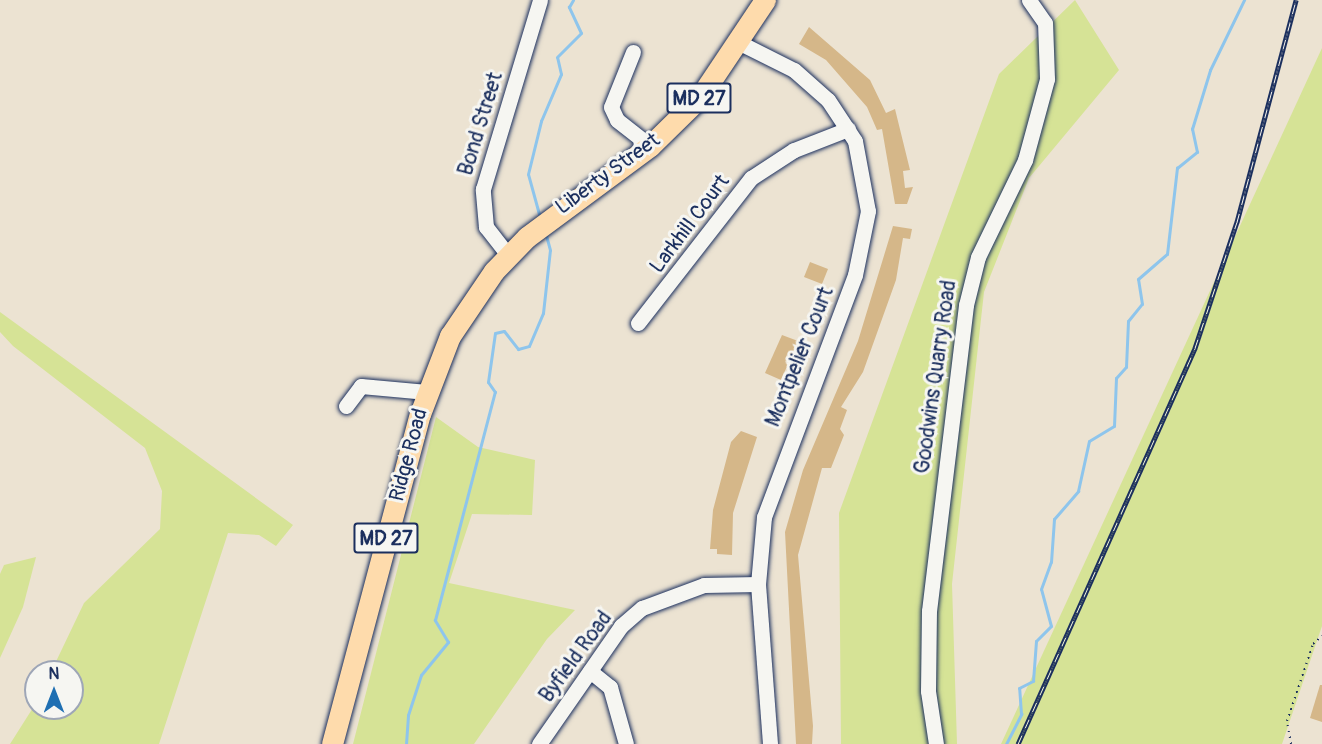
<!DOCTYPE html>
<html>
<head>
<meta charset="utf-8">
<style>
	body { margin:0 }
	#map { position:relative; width:1322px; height:744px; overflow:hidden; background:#ece3d2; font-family:Pangolin,sans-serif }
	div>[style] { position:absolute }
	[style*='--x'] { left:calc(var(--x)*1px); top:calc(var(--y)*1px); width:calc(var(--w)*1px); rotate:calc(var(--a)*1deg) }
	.green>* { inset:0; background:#d6e396 }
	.stream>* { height:3px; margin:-1.5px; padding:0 1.5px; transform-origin:1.5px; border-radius:1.5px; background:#8ec5ec }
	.building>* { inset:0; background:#d5b789 }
	.path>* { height:2px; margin-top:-1px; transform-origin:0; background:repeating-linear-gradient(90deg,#1b2f5e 0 1.5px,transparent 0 6px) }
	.roads { filter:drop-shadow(0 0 2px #1b2f5e) drop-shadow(0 0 2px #1b2f5e) }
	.minor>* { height:15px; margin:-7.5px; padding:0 7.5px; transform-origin:7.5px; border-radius:7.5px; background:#f6f6f2 }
	.highway>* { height:21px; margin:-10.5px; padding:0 10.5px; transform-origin:10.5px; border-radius:10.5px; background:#fedbac }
	.rail>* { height:5px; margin-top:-2.5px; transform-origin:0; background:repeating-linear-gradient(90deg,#f6f6f2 0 9px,#1b2f5e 0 18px); box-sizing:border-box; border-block:2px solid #1b2f5e }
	span { translate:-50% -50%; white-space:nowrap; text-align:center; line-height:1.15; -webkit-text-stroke:6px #f6f6f2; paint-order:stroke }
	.shield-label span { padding:2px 4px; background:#f6f6f2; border:2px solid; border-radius:4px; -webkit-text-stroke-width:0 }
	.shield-label { font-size:20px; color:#1b2f5e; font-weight:700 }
	.street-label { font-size:21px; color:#1b2f5e }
	.north { position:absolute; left:24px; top:660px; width:60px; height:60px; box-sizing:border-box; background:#f6f6f2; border:2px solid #9ea6b7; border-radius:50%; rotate:0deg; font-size:16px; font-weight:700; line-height:24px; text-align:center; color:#1b2f5e }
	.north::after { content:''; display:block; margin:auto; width:21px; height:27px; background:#1f6fb2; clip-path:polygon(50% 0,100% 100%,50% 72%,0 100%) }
</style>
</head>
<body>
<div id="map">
	<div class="green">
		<i style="clip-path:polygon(1075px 0,1119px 70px,1029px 178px,984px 292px,952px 584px,957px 744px,841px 744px,839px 513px,999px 74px)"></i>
		<i style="clip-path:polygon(1322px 48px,1322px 626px,1282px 744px,1001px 744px)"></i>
		<i style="clip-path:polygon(0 312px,293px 525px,276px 546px,259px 535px,228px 533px,159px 744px,10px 744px,36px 703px,36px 708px,72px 708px,72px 672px,51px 672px,84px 603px,160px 529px,162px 491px,145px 448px,13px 346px,0 332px)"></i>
		<i style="clip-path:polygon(436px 417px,478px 447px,535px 460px,532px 515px,472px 514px,449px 583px,575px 610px,547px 639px,474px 744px,353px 744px)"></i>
		<i style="clip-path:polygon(36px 557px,23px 607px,0 658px,0 574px,4px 565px)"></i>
	</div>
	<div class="stream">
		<i style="--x:539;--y:214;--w:41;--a:-105.4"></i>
		<i style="--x:528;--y:174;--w:55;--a:-76.2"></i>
		<i style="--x:541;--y:121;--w:51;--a:-66.9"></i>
		<i style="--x:561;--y:74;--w:17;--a:-103"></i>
		<i style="--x:557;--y:57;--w:34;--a:-45"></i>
		<i style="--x:581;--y:33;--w:29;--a:-115"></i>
		<i style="--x:569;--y:7;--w:8;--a:-60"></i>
		<i style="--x:406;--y:744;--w:29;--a:-86"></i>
		<i style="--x:408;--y:715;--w:42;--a:-72"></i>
		<i style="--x:421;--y:675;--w:43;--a:-50.7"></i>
		<i style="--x:448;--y:642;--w:26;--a:-121"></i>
		<i style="--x:435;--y:620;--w:236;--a:-75.3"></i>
		<i style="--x:495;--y:392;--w:12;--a:-125"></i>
		<i style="--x:488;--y:382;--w:49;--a:-81.9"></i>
		<i style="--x:495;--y:333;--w:9;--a:-13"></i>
		<i style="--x:504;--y:331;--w:23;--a:52"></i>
		<i style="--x:518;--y:349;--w:11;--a:-15"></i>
		<i style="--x:529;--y:346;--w:36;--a:-67"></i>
		<i style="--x:543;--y:313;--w:63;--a:-83.7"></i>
		<i style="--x:550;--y:250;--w:16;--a:-105"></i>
		<i style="--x:1006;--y:744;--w:34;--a:-63"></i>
		<i style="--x:1021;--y:714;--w:26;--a:-94"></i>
		<i style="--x:1019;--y:688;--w:16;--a:-27"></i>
		<i style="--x:1033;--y:681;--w:40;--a:-85.7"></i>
		<i style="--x:1036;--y:641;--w:21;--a:-45"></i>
		<i style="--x:1051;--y:626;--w:38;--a:-105"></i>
		<i style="--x:1041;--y:589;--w:29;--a:-70"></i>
		<i style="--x:1051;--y:562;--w:43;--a:-86"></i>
		<i style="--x:1054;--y:519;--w:37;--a:-49"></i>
		<i style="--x:1078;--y:491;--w:51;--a:-77.6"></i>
		<i style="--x:1089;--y:441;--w:29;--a:-31"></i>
		<i style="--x:1114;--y:426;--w:48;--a:-87.6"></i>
		<i style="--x:1116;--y:378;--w:15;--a:-48"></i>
		<i style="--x:1126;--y:367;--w:46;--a:-87.5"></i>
		<i style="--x:1128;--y:321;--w:22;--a:-51"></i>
		<i style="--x:1142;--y:304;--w:25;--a:-99"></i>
		<i style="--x:1138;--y:279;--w:38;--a:-41"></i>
		<i style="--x:1167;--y:254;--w:87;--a:-83.4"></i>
		<i style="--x:1177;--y:168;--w:26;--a:-39"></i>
		<i style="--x:1197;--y:152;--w:24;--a:-102"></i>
		<i style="--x:1192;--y:129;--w:62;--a:-73"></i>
		<i style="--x:1210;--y:70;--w:78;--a:-64.1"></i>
	</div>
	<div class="building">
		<i style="clip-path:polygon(809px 27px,870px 80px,886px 113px,895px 109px,910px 170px,903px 171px,905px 188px,913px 187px,907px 204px,895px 204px,882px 129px,877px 130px,867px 107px,826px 60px,799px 44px)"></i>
		<i style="clip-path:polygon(893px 226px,912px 229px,910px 239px,903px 238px,896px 280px,863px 372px,841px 407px,847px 410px,840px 429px,844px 435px,831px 468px,822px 468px,798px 555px,813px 726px,812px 744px,796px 744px,785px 532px,803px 470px,858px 341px)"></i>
		<i style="clip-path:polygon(810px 262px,828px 269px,822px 284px,804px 277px)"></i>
		<i style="clip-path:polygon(782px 335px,798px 341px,781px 380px,765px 373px)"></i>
		<i style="clip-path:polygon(741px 431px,757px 437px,733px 513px,732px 555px,717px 554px,717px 549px,710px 549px,713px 510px,731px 442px)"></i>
		<i style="clip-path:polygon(1320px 685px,1322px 685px,1322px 722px,1310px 718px)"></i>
	</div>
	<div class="path">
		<i style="--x:1291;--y:744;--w:23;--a:-100"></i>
		<i style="--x:1287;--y:721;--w:81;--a:-71.3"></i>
		<i style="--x:1313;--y:644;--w:12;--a:-42"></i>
	</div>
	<div class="roads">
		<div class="minor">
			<i style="--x:740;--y:43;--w:60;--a:26.6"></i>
			<i style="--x:794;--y:70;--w:45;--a:41.4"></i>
			<i style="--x:828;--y:100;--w:49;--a:56.6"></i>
			<i style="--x:855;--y:141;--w:71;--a:79.5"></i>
			<i style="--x:868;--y:211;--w:65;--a:101.5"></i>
			<i style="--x:855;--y:275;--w:259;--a:110.6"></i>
			<i style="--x:764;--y:517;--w:67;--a:95.1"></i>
			<i style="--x:758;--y:584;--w:160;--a:85.7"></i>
			<i style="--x:633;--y:52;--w:59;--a:111.8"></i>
			<i style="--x:611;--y:107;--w:14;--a:65"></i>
			<i style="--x:617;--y:120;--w:42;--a:38.2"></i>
			<i style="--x:508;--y:255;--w:36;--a:-128"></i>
			<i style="--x:486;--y:227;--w:38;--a:-95"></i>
			<i style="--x:483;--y:189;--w:197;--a:-73.2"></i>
			<i style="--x:638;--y:323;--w:184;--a:-52.1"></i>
			<i style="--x:751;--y:178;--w:51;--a:-33.1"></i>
			<i style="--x:794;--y:150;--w:58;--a:-21.3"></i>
			<i style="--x:346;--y:406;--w:25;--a:-53"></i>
			<i style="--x:361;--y:386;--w:66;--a:5.2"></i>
			<i style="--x:590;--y:671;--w:26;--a:39"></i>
			<i style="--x:610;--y:687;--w:59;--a:74.3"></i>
			<i style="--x:539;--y:744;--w:144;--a:-55.2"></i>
			<i style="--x:621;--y:626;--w:28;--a:-41"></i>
			<i style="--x:642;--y:608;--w:66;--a:-20.4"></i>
			<i style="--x:704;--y:585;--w:54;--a:-1.1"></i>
			<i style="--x:936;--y:744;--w:54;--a:-98.6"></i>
			<i style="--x:928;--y:691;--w:80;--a:-89.3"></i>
			<i style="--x:929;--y:611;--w:308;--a:-83.1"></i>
			<i style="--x:966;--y:305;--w:49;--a:-76"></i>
			<i style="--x:978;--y:257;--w:108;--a:-64.1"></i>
			<i style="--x:1025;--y:160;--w:84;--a:-74.8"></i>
			<i style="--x:1047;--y:79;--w:56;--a:-92"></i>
			<i style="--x:1045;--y:23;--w:28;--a:-125"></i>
		</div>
		<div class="highway">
			<i style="--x:332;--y:744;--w:342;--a:-75.1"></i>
			<i style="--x:420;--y:414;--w:84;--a:-69"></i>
			<i style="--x:450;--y:336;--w:78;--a:-55.9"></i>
			<i style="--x:494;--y:271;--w:47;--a:-45.9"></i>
			<i style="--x:527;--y:237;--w:153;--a:-36.5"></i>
			<i style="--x:650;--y:146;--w:70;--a:-44.4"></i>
			<i style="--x:700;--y:97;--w:117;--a:-56.2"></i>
		</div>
	</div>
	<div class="rail">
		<i style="--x:1018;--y:744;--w:434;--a:-65.9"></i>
		<i style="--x:1195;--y:348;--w:133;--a:-71.6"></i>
		<i style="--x:1237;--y:222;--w:230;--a:-75.1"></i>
	</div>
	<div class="shield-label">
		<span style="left:699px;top:98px">MD 27</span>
		<span style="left:386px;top:538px">MD 27</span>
	</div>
	<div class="street-label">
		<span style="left:481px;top:124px;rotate:-73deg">Bond Street</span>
		<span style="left:608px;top:174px;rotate:-36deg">Liberty Street</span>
		<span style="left:690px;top:224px;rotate:-53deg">Larkhill Court</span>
		<span style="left:800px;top:357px;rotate:-68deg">Montpelier Court</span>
		<span style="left:936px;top:377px;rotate:-82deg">Goodwins Quarry Road</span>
		<span style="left:409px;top:455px;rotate:-75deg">Ridge Road</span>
		<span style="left:576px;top:657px;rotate:-54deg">Byfield Road</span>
	</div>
	<div class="north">N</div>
</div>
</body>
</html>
